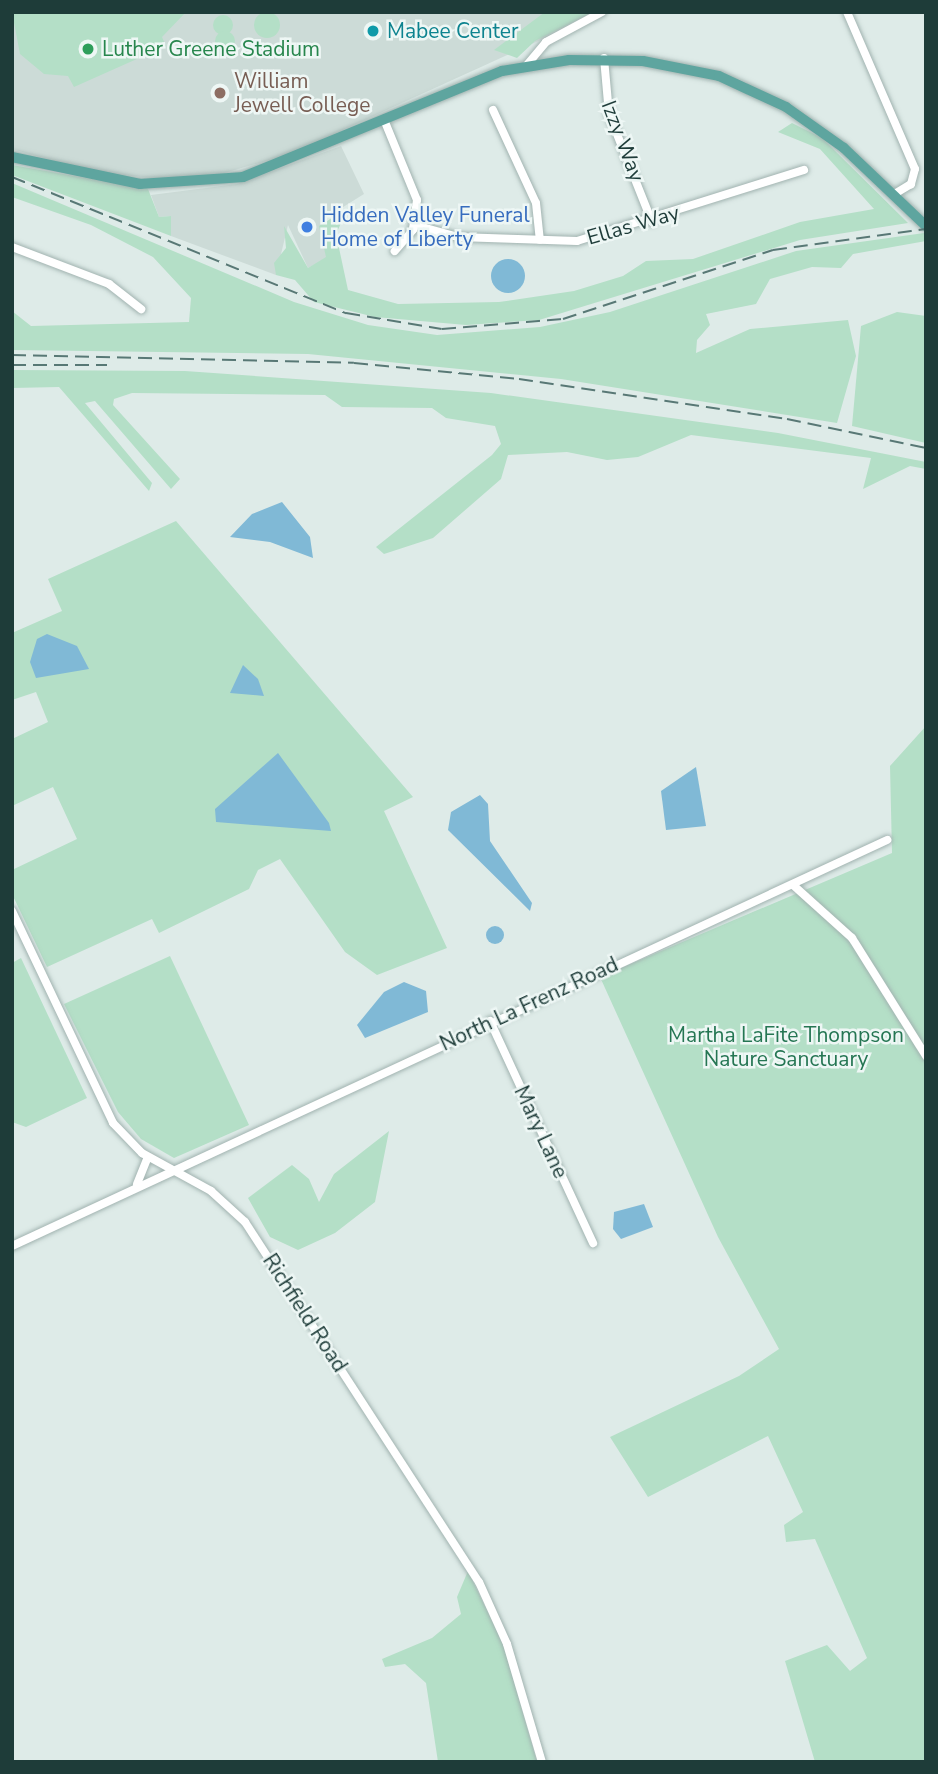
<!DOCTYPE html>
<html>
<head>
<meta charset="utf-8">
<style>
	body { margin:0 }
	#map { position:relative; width:938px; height:1774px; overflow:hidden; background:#deebe8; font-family:"Nunito Sans",sans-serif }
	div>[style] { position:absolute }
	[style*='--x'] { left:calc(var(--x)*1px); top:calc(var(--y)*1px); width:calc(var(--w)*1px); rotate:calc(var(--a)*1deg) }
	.built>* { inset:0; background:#ccdbd7 }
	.green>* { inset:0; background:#b4dfc7 }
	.round { border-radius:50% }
	.water>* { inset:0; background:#80b9d6 }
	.roads { filter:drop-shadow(0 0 2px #a1b3b0) drop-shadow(0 0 2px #a1b3b0) }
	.minor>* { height:8px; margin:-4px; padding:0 4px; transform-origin:4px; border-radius:4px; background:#fff }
	.major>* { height:10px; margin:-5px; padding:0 5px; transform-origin:5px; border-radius:5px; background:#5ea59f }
	.rail>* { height:2px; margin-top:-1px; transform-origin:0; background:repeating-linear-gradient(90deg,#587875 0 14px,transparent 0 21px) }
	.dots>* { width:19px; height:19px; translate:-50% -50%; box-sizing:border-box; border:4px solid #eef7f5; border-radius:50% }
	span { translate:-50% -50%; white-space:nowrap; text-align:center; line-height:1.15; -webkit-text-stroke:5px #eef7f5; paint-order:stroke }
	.culture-label { font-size:21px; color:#0d838f }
	.left { translate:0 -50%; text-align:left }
	.leisure-label { font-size:21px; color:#27864d }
	.education-label { font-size:21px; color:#785e54 }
	.street-label { font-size:21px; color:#1e3c39 }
	.shop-label { font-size:21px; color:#366cbe }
	.park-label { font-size:21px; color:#257653 }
	.frame { position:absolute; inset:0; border:14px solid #1e3c39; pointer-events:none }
</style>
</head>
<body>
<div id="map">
	<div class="built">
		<i style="clip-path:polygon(12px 12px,602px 12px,290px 154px,221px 174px,154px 178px,93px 172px,12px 149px)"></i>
		<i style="clip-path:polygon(341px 146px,364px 194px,327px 217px,327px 258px,308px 268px,288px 225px,276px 275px,171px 236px,171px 216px,159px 217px,151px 195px,237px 184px)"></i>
	</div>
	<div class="green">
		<i class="round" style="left:254px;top:12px;width:26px;height:26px"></i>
		<i style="clip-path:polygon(12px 12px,186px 12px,162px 37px,166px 46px,74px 87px,68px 76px,44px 74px,20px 54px)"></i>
		<i style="clip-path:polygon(545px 12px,593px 12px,535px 41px,517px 58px,494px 50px)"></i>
		<i class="round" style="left:213px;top:15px;width:20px;height:20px"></i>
		<i class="round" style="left:215px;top:31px;width:20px;height:20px"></i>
		<i style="clip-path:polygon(792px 123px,822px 138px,908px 223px,800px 240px,539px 320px,466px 325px,375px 317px,314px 302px,295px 280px,276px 275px,274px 263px,286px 248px,284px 226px,308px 268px,326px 257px,319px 226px,348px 208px,336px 234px,348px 290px,398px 304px,499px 302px,574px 291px,623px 276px,646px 261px,693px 259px,800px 222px,874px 209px,820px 149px,778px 132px)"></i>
		<i style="clip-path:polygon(12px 165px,148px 189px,159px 217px,171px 216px,171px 236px,12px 175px)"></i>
		<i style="clip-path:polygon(12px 183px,294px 302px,368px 325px,437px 335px,540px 327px,610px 312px,796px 251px,924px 233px,926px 241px,853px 254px,841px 268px,812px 267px,770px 279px,756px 304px,706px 314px,710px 325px,697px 340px,696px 353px,750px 329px,848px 320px,856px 356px,837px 423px,561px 379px,308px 354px,12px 350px,12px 311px,31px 326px,189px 322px,191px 298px,153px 257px,91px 225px,12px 197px)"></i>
		<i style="clip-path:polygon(897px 312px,926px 316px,926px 443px,852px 426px,861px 326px)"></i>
		<i style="clip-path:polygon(12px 370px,185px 371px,491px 393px,778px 433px,926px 462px,926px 469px,910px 466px,863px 489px,871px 458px,691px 435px,638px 457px,607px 460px,567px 452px,508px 455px,501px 479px,433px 538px,384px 554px,376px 547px,492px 455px,501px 444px,495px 426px,446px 418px,432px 408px,342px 407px,325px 395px,132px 393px,114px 399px,113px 405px,180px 479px,171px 489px,95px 401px,85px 403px,152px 483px,149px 491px,59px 387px,12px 388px)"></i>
		<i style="clip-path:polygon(176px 521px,413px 797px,384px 811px,447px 948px,377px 975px,345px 952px,280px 859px,258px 870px,249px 889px,159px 933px,152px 919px,47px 967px,12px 894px,12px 870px,77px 839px,53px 787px,12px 806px,12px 739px,48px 722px,36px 692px,12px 700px,12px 633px,62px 611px,48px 579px)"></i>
		<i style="clip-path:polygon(926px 726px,926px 1762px,815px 1762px,785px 1661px,827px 1645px,850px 1671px,867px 1658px,815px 1539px,786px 1542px,784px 1525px,803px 1512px,768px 1436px,648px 1497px,610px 1437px,739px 1376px,779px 1349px,718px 1237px,600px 977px,892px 853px,890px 766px)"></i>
		<i style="clip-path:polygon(170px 956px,249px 1125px,174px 1158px,141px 1139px,118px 1112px,64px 1004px)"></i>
		<i style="clip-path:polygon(21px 958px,87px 1098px,26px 1127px,12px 1122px,12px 963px)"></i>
		<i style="clip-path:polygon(389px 1131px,375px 1202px,335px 1233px,298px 1250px,270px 1237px,248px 1198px,292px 1165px,309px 1179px,319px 1202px,334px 1174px)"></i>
		<i style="clip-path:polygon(468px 1571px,503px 1644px,537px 1762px,438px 1762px,426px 1683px,405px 1664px,385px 1667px,382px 1659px,432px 1638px,461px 1614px,457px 1597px)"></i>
	</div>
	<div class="water">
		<i class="round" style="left:491px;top:259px;width:34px;height:34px"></i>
		<i style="clip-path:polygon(282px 502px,310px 537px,313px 558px,270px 542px,230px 537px,252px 514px)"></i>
		<i style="clip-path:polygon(47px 634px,77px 646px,89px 669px,36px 678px,30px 662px,37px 639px)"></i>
		<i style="clip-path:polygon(243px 665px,258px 679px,264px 696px,230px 693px)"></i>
		<i style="clip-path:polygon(278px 753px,329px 823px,331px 831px,216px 822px,215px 809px)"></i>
		<i style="clip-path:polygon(696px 767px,706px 826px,666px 830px,661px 791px)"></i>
		<i style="clip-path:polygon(480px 795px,488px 804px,490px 841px,532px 903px,530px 911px,448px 830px,451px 812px)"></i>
		<i class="round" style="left:486px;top:926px;width:18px;height:18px"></i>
		<i style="clip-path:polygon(404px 982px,426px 991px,428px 1012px,365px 1038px,357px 1025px,384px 992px)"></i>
		<i style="clip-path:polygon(644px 1204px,653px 1227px,621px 1239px,613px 1229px,614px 1212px)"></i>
	</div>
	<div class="roads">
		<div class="minor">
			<i style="--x:847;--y:12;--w:171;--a:66.6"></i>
			<i style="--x:915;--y:169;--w:16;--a:105"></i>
			<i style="--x:911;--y:184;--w:21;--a:149"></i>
			<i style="--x:604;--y:58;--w:56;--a:84.9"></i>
			<i style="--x:609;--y:114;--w:116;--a:68.3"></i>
			<i style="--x:526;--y:66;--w:31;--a:-50"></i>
			<i style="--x:546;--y:42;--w:64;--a:-28.2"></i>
			<i style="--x:493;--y:110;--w:102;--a:65.2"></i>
			<i style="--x:536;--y:203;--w:37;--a:84"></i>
			<i style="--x:385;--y:122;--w:84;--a:67.7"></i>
			<i style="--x:417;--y:200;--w:30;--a:98"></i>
			<i style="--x:413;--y:230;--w:28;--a:131"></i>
			<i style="--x:415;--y:225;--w:45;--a:15.6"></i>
			<i style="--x:458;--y:237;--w:119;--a:1.9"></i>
			<i style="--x:577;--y:241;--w:238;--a:-17.4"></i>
			<i style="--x:12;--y:247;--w:104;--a:20.9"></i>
			<i style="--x:109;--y:284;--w:41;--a:38"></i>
			<i style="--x:793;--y:885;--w:79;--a:41.9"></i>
			<i style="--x:852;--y:938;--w:139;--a:57.9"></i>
			<i style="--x:12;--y:911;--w:235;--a:64.5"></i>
			<i style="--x:113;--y:1123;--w:42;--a:46"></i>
			<i style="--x:142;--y:1153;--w:79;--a:28.8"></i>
			<i style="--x:211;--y:1191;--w:46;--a:42.4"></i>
			<i style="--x:245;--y:1222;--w:429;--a:57"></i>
			<i style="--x:479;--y:1582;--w:68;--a:65.7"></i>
			<i style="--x:507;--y:1644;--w:123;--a:73.5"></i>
			<i style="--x:490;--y:1021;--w:245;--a:65.1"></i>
			<i style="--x:137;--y:1184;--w:29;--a:-68"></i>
			<i style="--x:12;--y:1246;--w:965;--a:-24.89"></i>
		</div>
		<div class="major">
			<i style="--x:12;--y:157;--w:131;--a:11.9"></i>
			<i style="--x:140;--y:184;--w:103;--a:-3.9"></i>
			<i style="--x:243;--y:177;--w:280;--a:-22.3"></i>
			<i style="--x:502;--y:71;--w:68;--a:-9.3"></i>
			<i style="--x:569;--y:60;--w:74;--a:0.8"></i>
			<i style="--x:643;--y:61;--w:77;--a:11.2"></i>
			<i style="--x:719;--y:76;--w:74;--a:24.8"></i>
			<i style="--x:786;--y:107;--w:71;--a:35.3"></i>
			<i style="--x:844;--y:148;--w:113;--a:43.6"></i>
		</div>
	</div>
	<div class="rail">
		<i style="--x:12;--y:177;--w:361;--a:22.2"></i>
		<i style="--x:346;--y:313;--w:97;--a:9.5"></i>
		<i style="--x:442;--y:329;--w:121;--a:-4.7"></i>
		<i style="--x:563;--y:319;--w:221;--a:-18.2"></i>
		<i style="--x:773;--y:250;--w:154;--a:-7.8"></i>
		<i style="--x:12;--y:355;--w:342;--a:1.3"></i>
		<i style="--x:354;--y:363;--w:166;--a:5.5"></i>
		<i style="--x:519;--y:379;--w:271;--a:8.5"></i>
		<i style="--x:787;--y:419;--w:142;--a:11.8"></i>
		<i style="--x:12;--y:365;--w:95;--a:0"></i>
	</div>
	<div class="dots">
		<i style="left:373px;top:31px;background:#0f9aa8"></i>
		<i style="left:88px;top:49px;background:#2e9e5b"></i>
		<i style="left:220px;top:93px;background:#8d6e63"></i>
		<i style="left:307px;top:227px;background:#3f7fe0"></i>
	</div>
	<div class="culture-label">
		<span class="left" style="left:387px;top:31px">Mabee Center</span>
	</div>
	<div class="leisure-label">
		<span class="left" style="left:102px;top:49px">Luther Greene Stadium</span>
	</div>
	<div class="education-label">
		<span class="left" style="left:234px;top:93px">William<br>Jewell College</span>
	</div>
	<div class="street-label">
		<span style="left:623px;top:141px;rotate:69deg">Izzy Way</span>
		<span style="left:633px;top:225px;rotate:-16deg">Ellas Way</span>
		<span style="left:529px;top:1004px;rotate:-25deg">North La Frenz Road</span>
		<span style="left:541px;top:1132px;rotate:65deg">Mary Lane</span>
		<span style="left:305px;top:1313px;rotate:57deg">Richfield Road</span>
	</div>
	<div class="shop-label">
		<span class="left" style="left:321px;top:227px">Hidden Valley Funeral<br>Home of Liberty</span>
	</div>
	<div class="park-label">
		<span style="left:786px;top:1047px">Martha LaFite Thompson<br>Nature Sanctuary</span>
	</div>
	<div class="frame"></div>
</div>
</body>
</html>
